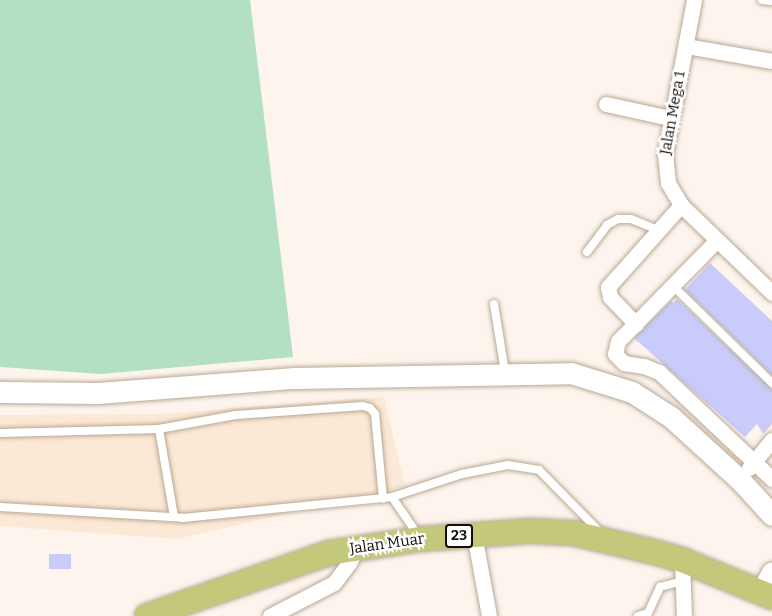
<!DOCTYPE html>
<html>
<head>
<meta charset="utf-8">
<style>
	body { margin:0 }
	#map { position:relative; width:772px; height:616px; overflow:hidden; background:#fdf5ed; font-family:Bitter,serif }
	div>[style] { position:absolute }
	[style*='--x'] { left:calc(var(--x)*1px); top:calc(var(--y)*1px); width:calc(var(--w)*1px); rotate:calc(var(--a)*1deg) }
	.built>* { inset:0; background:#fce9d5 }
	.green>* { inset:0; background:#b3e0c3 }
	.building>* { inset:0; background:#c9cbfb }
	.roads { filter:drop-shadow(0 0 2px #baa896) drop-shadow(0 0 2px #baa896) }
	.lane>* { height:8px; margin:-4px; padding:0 4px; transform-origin:4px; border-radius:4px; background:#fff }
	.street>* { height:15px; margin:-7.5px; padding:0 7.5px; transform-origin:7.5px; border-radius:7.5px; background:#fff }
	.secondary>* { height:21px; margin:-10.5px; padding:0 10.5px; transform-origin:10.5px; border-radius:10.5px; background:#fff }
	.primary>* { height:24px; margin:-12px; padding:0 12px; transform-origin:12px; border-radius:12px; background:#c4c87b }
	span { translate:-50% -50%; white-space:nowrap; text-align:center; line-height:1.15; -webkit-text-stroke:4.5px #fff; paint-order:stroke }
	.shield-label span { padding:2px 4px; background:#fff; border:2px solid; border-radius:4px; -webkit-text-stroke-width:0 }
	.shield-label { font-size:14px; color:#130d07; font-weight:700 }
	.street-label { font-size:15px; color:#130d07 }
</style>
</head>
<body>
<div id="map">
	<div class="built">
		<i style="clip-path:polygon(384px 397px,405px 486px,177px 539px,0 526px,0 415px,158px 414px)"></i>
	</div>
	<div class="green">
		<i style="clip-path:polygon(0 0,250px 0,293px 357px,101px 374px,0 367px)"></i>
	</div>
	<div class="building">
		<i style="clip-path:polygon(710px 263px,772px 321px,772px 375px,685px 290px)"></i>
		<i style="clip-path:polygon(677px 299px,772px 389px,772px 424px,763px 434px,757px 424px,745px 437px,634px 338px,671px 301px,673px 303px)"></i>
		<i style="clip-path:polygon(49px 554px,71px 554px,71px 569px,49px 569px)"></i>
	</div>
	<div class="roads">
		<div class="lane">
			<i style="--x:762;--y:0;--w:10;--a:6"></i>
			<i style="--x:587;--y:252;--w:34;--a:-53"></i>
			<i style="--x:607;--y:225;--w:13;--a:-29"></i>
			<i style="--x:618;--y:219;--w:13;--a:0"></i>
			<i style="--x:631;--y:219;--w:29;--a:22"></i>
			<i style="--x:673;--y:286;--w:139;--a:44.4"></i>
			<i style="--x:494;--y:304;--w:69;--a:80.8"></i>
			<i style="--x:159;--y:429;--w:89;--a:80.3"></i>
			<i style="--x:0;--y:433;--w:159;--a:-1.4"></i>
			<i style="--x:159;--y:429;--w:78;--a:-10.3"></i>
			<i style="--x:236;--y:415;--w:127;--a:-4.1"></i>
			<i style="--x:363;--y:406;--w:7;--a:16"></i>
			<i style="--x:370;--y:408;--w:8;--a:50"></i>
			<i style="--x:375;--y:414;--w:85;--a:84.6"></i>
			<i style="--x:392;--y:497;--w:74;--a:-18.2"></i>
			<i style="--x:462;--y:474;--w:47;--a:-11.1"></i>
			<i style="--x:508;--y:465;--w:31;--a:9"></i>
			<i style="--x:539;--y:470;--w:87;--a:45.5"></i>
			<i style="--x:0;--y:507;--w:183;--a:3.4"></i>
			<i style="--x:183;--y:518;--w:210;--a:-5.7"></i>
			<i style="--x:392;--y:497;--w:46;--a:55.6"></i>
			<i style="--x:638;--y:616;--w:10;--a:-17"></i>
			<i style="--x:648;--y:613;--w:29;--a:-65"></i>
			<i style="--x:660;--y:587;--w:23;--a:-15"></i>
		</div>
		<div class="street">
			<i style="--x:694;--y:0;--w:157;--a:100.7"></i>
			<i style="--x:665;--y:154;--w:29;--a:84"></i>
			<i style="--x:668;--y:183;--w:26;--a:59"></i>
			<i style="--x:681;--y:205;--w:127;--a:44"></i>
			<i style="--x:686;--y:46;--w:87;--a:9.9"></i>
			<i style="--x:606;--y:104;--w:66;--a:12.3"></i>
			<i style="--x:717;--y:240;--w:141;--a:134.4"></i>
			<i style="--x:618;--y:341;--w:13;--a:103"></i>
			<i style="--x:615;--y:354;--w:13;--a:45"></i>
			<i style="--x:624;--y:363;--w:20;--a:9"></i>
			<i style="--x:644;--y:366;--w:16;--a:22"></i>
			<i style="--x:659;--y:372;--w:156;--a:43.4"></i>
			<i style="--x:636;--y:324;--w:37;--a:-134"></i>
			<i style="--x:610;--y:297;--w:10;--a:-101"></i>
			<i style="--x:608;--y:287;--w:110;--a:-48.3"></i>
			<i style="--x:749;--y:468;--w:36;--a:-51"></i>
			<i style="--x:474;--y:534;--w:83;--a:79.6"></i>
			<i style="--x:682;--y:560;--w:56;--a:88"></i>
			<i style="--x:270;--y:616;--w:72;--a:-27.3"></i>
			<i style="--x:334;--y:583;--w:25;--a:-53"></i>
			<i style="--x:349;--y:563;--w:16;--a:-63"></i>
		</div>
		<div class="secondary">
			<i style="--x:0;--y:392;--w:98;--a:0.6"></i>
			<i style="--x:98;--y:393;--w:197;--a:-4.4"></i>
			<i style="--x:294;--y:378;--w:277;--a:-1"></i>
			<i style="--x:571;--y:373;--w:64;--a:17.3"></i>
			<i style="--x:632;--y:392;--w:46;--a:32.7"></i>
			<i style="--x:671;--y:417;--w:93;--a:42.4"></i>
			<i style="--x:740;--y:480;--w:47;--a:47.6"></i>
			<i style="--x:762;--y:591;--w:21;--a:-62"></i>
		</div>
		<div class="primary">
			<i style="--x:147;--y:616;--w:193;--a:-19.1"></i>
			<i style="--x:329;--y:553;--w:93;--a:-8.7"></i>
			<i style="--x:421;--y:539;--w:109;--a:-4.2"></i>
			<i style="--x:530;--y:531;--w:43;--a:2.7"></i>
			<i style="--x:573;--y:533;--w:87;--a:13.2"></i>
			<i style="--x:658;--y:553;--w:25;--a:16"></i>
			<i style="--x:682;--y:560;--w:97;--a:22.3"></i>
		</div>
	</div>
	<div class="shield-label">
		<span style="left:459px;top:536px">23</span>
	</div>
	<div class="street-label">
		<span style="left:673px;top:113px;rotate:-80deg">Jalan Mega 1</span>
		<span style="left:387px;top:544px;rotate:-8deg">Jalan Muar</span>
	</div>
</div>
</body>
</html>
